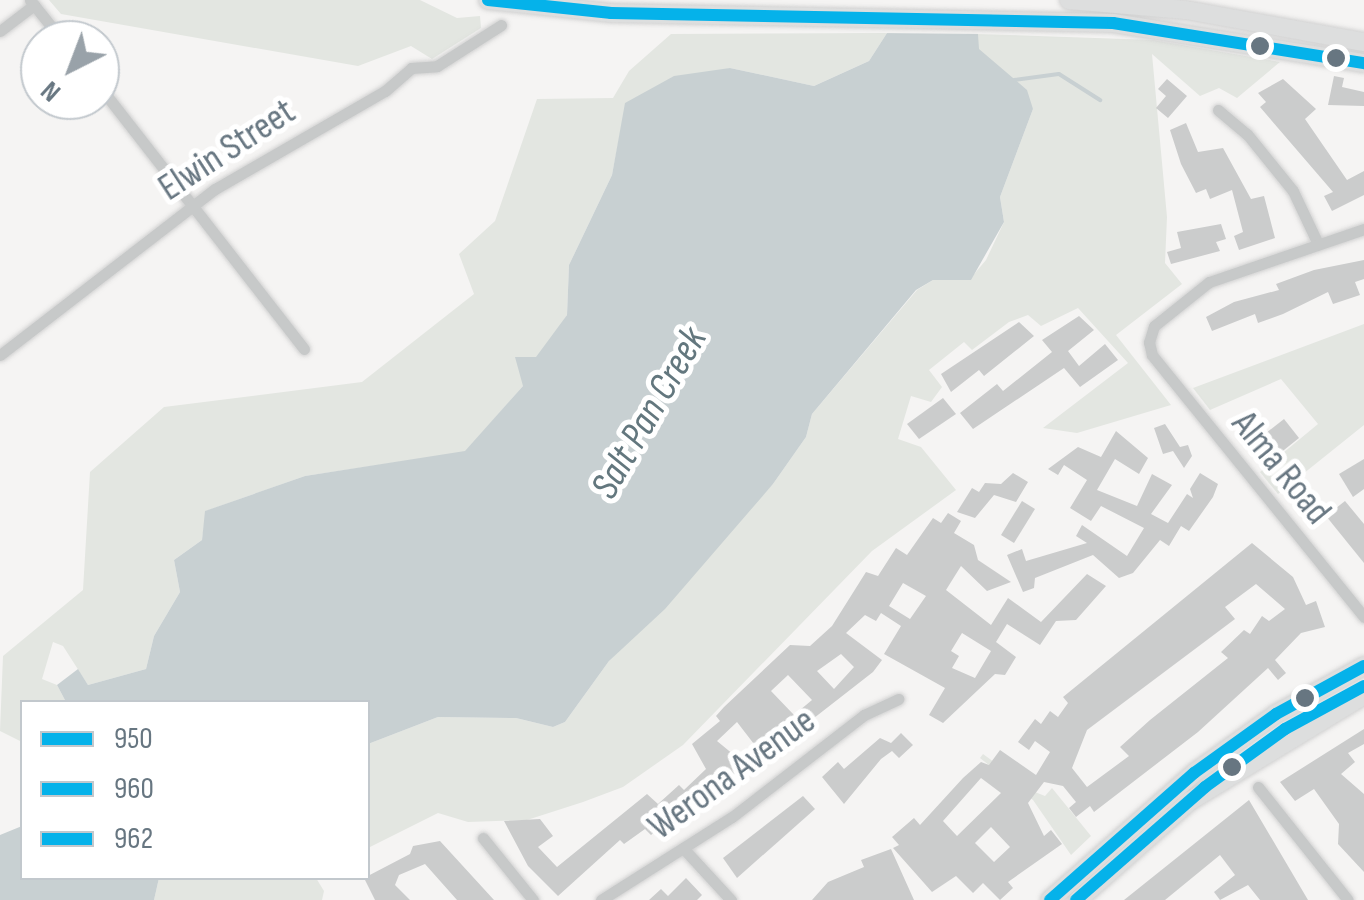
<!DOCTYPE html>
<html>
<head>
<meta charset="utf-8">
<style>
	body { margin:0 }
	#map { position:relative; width:1364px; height:900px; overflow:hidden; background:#f5f4f3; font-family:"Sofia Sans Condensed",sans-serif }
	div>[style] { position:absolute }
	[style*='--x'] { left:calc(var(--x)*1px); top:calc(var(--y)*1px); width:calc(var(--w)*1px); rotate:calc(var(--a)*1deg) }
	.green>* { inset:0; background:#e3e6e1 }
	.water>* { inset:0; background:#c8d0d2 }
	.pier>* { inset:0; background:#f5f4f3 }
	.stream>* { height:4px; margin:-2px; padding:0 2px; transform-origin:2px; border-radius:2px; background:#c8d0d2 }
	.building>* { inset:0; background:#cbcccc }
	.roads { filter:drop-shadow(0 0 2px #d1d1d1) drop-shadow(0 0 2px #d1d1d1) }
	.minor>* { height:11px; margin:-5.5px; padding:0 5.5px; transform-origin:5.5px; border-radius:5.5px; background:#c7c9c9 }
	.primary>* { height:18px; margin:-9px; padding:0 9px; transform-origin:9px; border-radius:9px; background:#dddede }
	.trunk>* { height:18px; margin:-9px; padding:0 9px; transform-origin:9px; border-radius:9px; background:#dddede }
	.bus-1>* { height:12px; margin:-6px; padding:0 6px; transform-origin:6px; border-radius:6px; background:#05b2ea }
	.bus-2>* { height:12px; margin:-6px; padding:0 6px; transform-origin:6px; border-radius:6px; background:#05b2ea }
	.bus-3>* { height:12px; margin:-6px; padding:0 6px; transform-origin:6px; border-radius:6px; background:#05b2ea }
	.dots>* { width:28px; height:28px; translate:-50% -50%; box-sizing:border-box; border:5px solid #fff; border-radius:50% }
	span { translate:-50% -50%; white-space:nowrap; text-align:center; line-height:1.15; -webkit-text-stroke:10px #fff; paint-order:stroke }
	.street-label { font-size:38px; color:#677681 }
	.water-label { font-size:40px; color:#63777e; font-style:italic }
	.legend { position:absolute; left:20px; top:700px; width:350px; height:180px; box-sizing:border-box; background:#fff; border:2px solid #c2c8cd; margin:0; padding:12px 18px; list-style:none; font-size:30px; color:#677681 }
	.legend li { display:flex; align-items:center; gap:20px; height:50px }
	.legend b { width:50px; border:2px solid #c2c8cd }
	.north { position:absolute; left:20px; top:20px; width:100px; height:100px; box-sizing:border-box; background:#fff; border:2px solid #c2c8cd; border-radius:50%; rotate:222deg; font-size:28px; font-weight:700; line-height:40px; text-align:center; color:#677681 }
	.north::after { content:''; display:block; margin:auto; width:35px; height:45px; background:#99a2a9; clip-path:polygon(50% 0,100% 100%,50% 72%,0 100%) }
</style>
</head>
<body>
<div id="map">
	<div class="green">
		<i style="clip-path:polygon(49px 0,420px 0,457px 18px,480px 16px,481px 28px,432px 59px,411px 46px,358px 66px,61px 14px)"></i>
		<i style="clip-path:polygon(887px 33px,869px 61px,814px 86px,730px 68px,626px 103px,612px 175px,569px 265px,567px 315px,523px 386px,465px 452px,305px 476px,206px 511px,202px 540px,174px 560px,180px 592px,154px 636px,146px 669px,88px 685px,63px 646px,53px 642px,42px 679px,57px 685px,66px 702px,22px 702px,22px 742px,0 731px,3px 656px,83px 590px,90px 472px,164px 407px,362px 382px,474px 294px,459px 254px,495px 221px,537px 99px,613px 98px,629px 71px,671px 34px)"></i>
		<i style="clip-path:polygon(978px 34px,1153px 40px,1280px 62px,1237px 98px,1219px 88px,1200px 96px,1152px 54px,1167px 217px,1165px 263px,1182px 284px,1116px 335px,1171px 405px,1077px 433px,1043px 428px,1128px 363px,1078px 308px,1041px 326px,1028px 315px,1009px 322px,972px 350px,964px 342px,929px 370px,942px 387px,931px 402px,911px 396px,898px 439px,921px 447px,956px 490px,872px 551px,683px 745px,623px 787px,583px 802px,527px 820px,468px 822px,438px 813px,368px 848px,368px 744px,438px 717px,516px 718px,553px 727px,565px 722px,609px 661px,773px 484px,806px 437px,812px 414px,917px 290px,933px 280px,970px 279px,986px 260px,1004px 222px,1000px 197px,1033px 109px,978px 49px)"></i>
		<i style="clip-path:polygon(1364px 324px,1364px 425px,1278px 494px,1260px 472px,1318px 424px,1281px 379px,1210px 410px,1193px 388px)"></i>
		<i style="clip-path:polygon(983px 754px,1035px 792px,1045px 796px,1052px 788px,1091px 836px,1071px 855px,1033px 800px,980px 758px)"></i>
		<i style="clip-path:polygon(159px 878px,316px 878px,324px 891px,322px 900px,154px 900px)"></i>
	</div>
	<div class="water">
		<i style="clip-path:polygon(891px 0,976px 5px,979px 49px,1027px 90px,1033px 109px,1000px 197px,1004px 222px,971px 280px,933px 280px,916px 290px,812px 414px,806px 437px,773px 484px,665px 609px,609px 661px,565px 722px,553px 727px,516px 718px,438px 717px,368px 744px,368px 702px,66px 702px,57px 685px,78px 669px,88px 685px,146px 669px,154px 636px,180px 592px,174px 560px,202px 540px,205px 511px,305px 476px,465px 451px,523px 386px,515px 357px,536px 357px,567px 315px,569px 265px,612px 175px,625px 103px,674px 76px,730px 68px,814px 86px,869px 61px,887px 33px)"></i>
		<i style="clip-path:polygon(22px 826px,22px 878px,159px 878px,154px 900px,0 900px,0 835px)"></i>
	</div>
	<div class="pier">
		<i style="clip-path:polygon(886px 0,982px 0,983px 34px,881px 33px)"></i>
	</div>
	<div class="stream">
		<i style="--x:1014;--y:80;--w:45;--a:-7.6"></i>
		<i style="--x:1059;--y:74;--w:49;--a:32.4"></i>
	</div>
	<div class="building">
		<i style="clip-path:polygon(1334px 76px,1344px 78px,1342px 87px,1364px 92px,1364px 106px,1328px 105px)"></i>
		<i style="clip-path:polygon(1167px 79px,1187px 96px,1168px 118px,1156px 108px,1166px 96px,1158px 89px)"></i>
		<i style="clip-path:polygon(1283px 79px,1316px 109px,1305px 119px,1347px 180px,1364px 171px,1364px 195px,1332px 211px,1324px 196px,1333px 192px,1260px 107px,1266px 102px,1258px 93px)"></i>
		<i style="clip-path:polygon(1186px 123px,1198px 152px,1223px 148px,1251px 199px,1264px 196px,1275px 238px,1239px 250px,1234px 236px,1243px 232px,1232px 190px,1210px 199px,1206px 189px,1196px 193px,1181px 164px,1170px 130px)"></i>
		<i style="clip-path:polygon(1221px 224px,1226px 239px,1216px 242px,1220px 251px,1171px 264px,1167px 252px,1181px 248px,1177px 232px)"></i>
		<i style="clip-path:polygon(1364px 260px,1364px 279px,1355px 282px,1360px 295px,1333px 304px,1328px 292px,1283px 314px,1258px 323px,1255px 314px,1212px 331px,1206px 317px,1234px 302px,1279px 290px,1276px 284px,1314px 270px)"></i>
		<i style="clip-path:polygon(1079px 316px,1094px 330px,1068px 351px,1079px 366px,1105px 344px,1118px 360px,1080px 387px,1064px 368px,973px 429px,960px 413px,997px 384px,1003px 391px,1052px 352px,1042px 340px)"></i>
		<i style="clip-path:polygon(1019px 322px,1034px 336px,984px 376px,979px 370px,951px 392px,941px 374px)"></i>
		<i style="clip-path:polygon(943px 398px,956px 414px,919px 439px,907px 424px)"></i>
		<i style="clip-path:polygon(1284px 419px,1299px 438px,1279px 454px,1266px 433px)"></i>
		<i style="clip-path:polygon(1165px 424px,1180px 447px,1188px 445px,1192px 456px,1184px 468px,1173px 451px,1163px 454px,1154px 428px)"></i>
		<i style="clip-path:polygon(1116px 431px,1148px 458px,1139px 474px,1115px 459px,1097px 490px,1137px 506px,1152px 474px,1172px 485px,1151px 514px,1168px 523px,1187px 494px,1193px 498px,1190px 489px,1200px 473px,1218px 484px,1213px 497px,1189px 531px,1181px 526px,1169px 546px,1160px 540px,1133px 573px,1119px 578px,1093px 555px,1035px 578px,1034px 588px,1023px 592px,1007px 555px,1022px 549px,1026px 561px,1087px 543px,1076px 536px,1082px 525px,1127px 556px,1144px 528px,1101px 506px,1091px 521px,1070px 508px,1087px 480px,1064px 465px,1058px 475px,1048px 469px,1078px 447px,1101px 457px)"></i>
		<i style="clip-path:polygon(1364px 459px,1364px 489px,1353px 497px,1339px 474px)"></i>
		<i style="clip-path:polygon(1013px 473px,1028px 482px,1016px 502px,994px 495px,975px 518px,957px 512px,972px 488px,979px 492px,985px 483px,1001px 484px)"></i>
		<i style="clip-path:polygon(1022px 501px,1035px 509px,1014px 543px,1001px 535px)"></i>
		<i style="clip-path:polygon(1345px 501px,1364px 524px,1364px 563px,1326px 516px)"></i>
		<i style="clip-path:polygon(evenodd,948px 513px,961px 521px,954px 533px,974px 545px,978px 560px,1011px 582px,987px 591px,961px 566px,946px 590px,991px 625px,1008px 598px,1041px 622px,1087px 574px,1106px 586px,1076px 620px,1056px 621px,1040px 645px,1007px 624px,996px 642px,1016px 657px,1005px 675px,995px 674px,943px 723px,929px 715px,945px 688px,884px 654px,901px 626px,881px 613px,876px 621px,865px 615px,846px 633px,882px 660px,873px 672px,764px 757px,737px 722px,717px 741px,745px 764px,703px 805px,699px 800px,681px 810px,651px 835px,645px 829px,624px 844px,620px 840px,558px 896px,528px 866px,504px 821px,540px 819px,553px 836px,538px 847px,557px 867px,647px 794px,658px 804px,679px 785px,684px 790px,706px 769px,692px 744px,720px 721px,716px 716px,724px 707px,790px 645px,810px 646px,832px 626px,866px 572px,878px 576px,896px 548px,907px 555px,933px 518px,941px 523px,948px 513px,903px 583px,926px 596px,910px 619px,889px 606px,903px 583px,948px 513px,962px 633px,991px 651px,975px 678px,952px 668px,959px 656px,951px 651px,962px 633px,948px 513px,841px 654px,854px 667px,834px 689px,817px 671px,841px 654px,948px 513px,788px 675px,812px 700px,794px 715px,771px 691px,788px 675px)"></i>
		<i style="clip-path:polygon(evenodd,1252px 543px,1293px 577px,1306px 605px,1316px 601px,1325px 627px,1301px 633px,1275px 660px,1286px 673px,1278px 680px,1268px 668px,1198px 732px,1094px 812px,1090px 806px,1076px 817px,1069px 808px,1076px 802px,1063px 786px,1044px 782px,1028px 803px,1044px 836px,1051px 830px,1062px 844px,1008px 882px,1013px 888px,1000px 900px,983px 883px,973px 893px,956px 876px,932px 892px,893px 848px,899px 845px,892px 837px,914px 818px,920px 825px,963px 778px,981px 762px,989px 765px,1000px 750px,1036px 775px,1050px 752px,1035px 741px,1029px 750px,1018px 742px,1035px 719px,1041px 724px,1050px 711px,1058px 717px,1068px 703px,1063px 697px,1252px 543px,1256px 584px,1285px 609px,1269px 621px,1262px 616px,1250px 634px,1244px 630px,1221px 652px,1228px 658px,1150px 720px,1120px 747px,1129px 756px,1087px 787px,1072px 768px,1087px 730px,1235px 619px,1225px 607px,1256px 584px,1252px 543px,981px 778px,1001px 793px,957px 836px,943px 821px,981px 778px,1252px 543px,991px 827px,1010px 847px,994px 862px,975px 843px,991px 827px)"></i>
		<i style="clip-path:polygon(1364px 729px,1364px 744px,1348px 753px,1355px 762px,1341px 774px,1364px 794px,1364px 872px,1338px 844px,1339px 824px,1314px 789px,1295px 801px,1280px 782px)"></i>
		<i style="clip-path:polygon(901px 733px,913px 745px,899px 758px,892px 751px,881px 759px,844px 804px,822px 777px,838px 762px,844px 769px,880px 738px,891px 743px)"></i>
		<i style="clip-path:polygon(803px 796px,815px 809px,737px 878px,723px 858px)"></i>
		<i style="clip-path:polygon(1249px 800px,1308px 900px,1260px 900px,1248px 885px,1220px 900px,1214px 892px,1235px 875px,1220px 855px,1165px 900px,1124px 900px)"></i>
		<i style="clip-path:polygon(440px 841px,494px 900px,457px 900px,425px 864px,399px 875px,395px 885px,410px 900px,375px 900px,364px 878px,410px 854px,413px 846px)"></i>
		<i style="clip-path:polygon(891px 849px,914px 900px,812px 900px,828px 882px,864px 867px,861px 860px)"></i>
		<i style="clip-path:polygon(686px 878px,702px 895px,697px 900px,649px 900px,661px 889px,668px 896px)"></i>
	</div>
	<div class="roads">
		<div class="minor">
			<i style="--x:30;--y:0;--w:51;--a:51.3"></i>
			<i style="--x:0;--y:31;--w:43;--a:-37.4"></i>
			<i style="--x:100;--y:87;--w:332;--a:52.1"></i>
			<i style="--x:1218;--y:110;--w:38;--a:40"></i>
			<i style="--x:1247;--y:134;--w:73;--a:51.1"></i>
			<i style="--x:1293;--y:191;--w:59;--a:64.7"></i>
			<i style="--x:1364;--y:229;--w:164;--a:161.1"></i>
			<i style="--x:1209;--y:282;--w:70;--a:141.3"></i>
			<i style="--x:1154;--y:326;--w:17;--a:107"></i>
			<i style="--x:1149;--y:342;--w:13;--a:77"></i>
			<i style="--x:1152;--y:355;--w:337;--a:51"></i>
			<i style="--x:0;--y:355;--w:272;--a:-37.7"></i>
			<i style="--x:215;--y:189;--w:196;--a:-30"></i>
			<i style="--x:385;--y:91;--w:35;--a:-41"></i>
			<i style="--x:411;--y:68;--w:26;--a:-4"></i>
			<i style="--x:437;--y:66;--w:76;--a:-32.6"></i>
			<i style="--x:1258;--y:787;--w:144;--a:51.5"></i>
			<i style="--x:483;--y:838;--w:80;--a:51.1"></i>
			<i style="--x:683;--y:848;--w:71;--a:47.3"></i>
			<i style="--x:601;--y:900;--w:155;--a:-32.4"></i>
			<i style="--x:732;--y:817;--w:167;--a:-37.7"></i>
			<i style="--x:864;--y:715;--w:38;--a:-25"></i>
		</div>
		<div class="primary">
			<i style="--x:488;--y:0;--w:124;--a:6"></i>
			<i style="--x:611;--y:13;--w:502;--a:1.14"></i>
			<i style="--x:1113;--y:23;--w:254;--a:9.1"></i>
			<i style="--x:1069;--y:0;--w:117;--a:4.9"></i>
			<i style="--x:1186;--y:10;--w:181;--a:10.2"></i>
		</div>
		<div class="trunk">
			<i style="--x:1050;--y:900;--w:192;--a:-41.4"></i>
			<i style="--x:1194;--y:773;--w:101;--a:-35.7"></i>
			<i style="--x:1276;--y:714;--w:100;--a:-28.6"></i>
			<i style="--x:1078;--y:900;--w:149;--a:-41.5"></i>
			<i style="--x:1190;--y:801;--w:204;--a:-31.3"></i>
		</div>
	</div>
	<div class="bus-1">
		<i style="--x:488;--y:0;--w:124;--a:6"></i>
		<i style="--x:611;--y:13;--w:502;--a:1.14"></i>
		<i style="--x:1113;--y:23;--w:254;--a:9.1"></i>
	</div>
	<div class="bus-2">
		<i style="--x:1050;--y:900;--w:192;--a:-41.4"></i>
		<i style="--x:1194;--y:773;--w:101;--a:-35.7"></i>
		<i style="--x:1276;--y:714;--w:100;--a:-28.6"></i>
	</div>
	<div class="bus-3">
		<i style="--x:1076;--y:900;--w:171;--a:-41.2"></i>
		<i style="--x:1205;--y:787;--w:99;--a:-35.9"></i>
		<i style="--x:1285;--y:729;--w:90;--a:-28.6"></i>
	</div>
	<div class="dots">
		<i style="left:1260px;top:46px;background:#677681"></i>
		<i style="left:1336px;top:58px;background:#677681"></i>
		<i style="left:1305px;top:698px;background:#677681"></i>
		<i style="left:1232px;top:767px;background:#677681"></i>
	</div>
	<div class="street-label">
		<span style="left:227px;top:150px;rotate:-33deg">Elwin Street</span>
		<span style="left:1281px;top:468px;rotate:51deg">Alma Road</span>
		<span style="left:732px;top:774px;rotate:-36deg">Werona Avenue</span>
	</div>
	<div class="water-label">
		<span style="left:649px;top:413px;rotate:-60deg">Salt Pan Creek</span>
	</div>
	<ul class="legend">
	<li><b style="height:12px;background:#05b2ea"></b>950</li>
	<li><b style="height:12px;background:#05b2ea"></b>960</li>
	<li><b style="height:12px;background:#05b2ea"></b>962</li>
	</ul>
	<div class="north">N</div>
</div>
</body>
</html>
